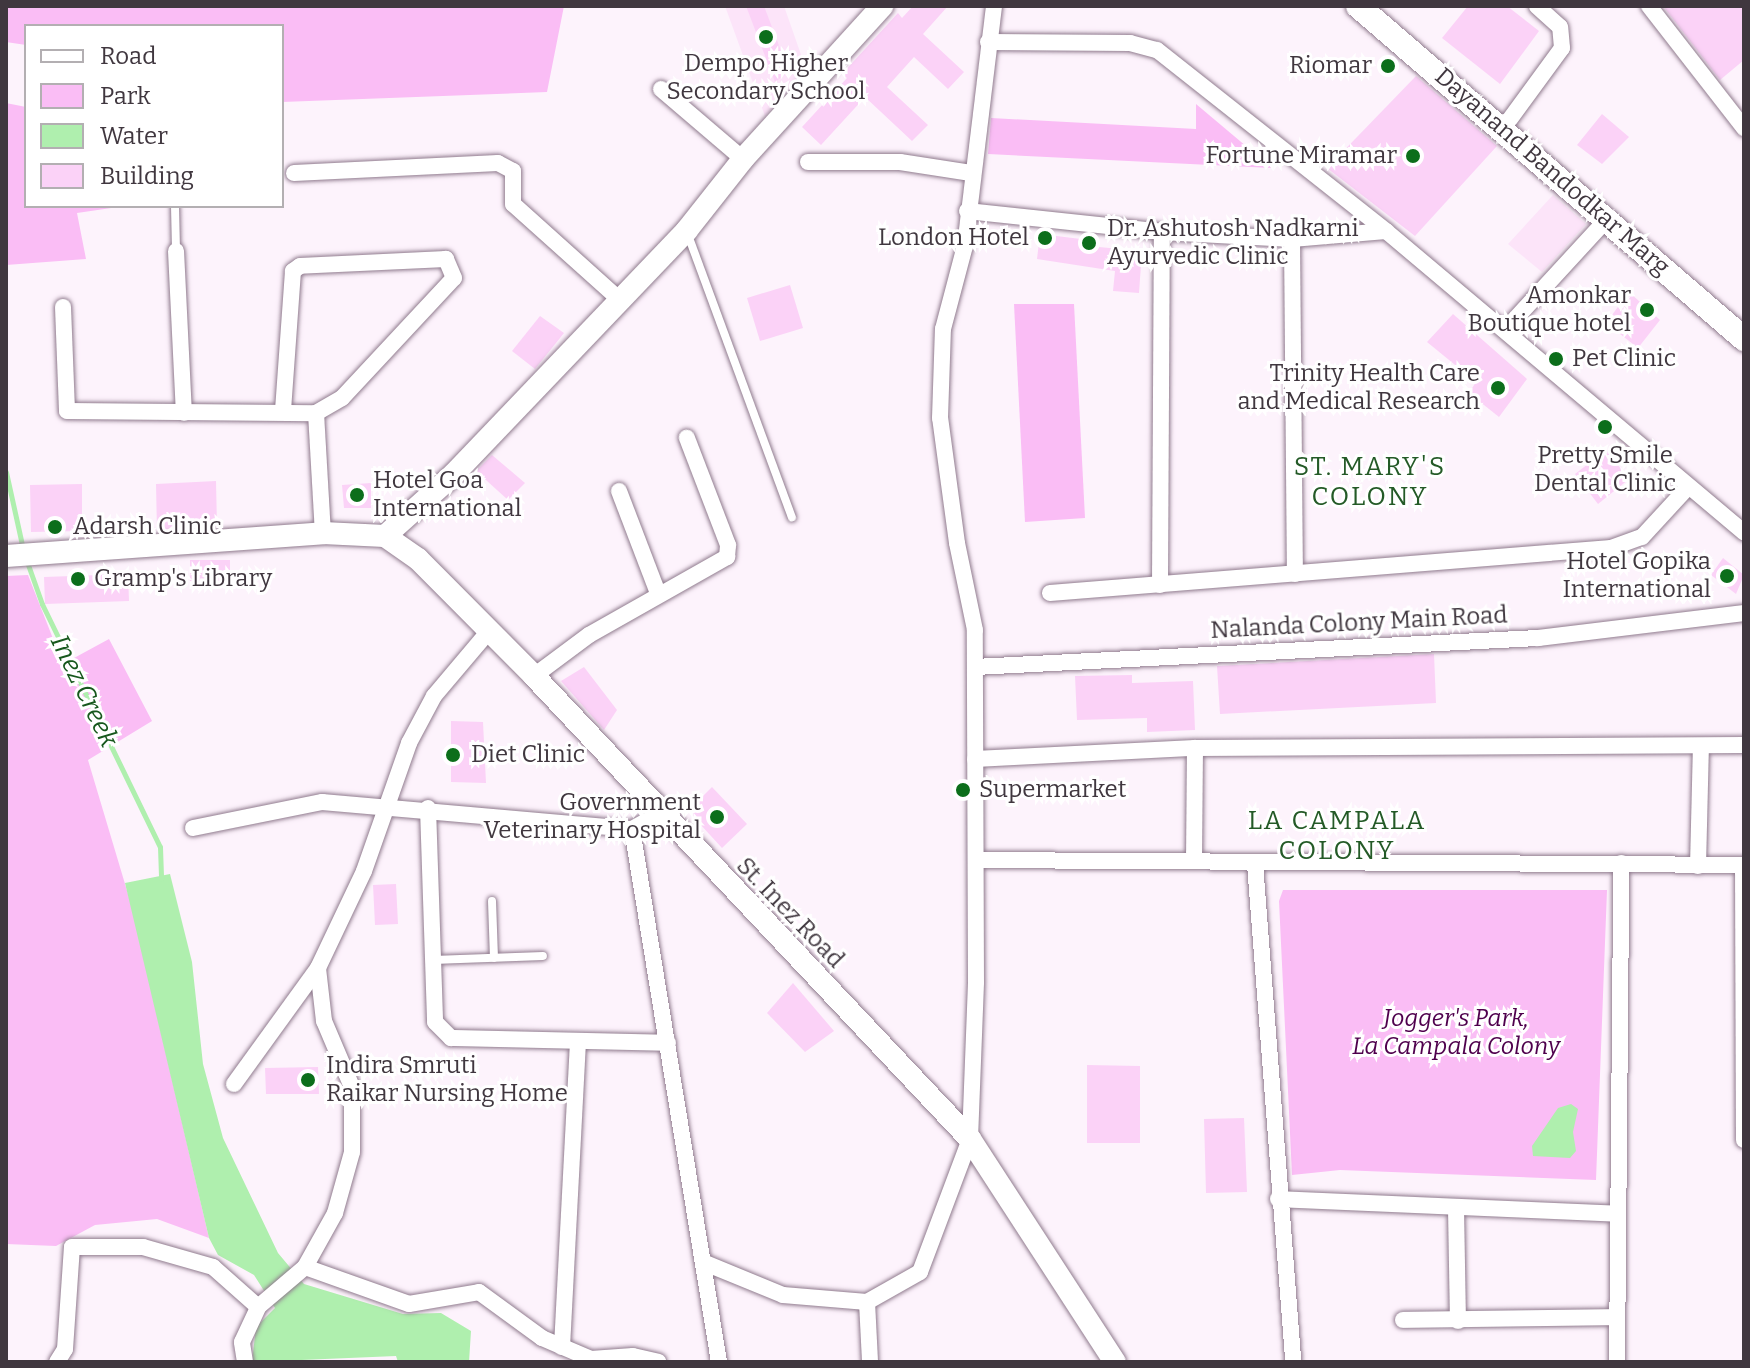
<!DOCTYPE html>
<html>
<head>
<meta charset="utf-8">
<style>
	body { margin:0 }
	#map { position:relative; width:1750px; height:1368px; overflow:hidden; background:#fdf3fc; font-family:Bitter,serif }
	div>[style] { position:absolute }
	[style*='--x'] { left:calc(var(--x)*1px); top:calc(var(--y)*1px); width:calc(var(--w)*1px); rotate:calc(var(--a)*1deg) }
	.built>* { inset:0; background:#fce4f9 }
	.green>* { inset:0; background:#fabdf5 }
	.water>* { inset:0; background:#afefae }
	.stream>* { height:5px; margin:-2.5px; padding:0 2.5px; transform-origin:2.5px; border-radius:2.5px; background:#afefae }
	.building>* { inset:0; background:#fbd2f7 }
	.roads { filter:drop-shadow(0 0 2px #907b8e) drop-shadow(0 0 2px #907b8e) }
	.service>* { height:8px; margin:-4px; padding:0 4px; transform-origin:4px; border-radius:4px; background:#fff }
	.minor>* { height:16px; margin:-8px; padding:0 8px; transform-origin:8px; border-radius:8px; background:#fff }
	.secondary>* { height:22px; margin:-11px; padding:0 11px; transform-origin:11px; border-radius:11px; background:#fff }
	.primary>* { height:24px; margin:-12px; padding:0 12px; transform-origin:12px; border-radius:12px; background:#fff }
	.dots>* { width:22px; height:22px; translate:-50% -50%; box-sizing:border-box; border:4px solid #fff; border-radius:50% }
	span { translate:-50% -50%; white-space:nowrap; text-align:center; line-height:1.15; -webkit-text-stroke:6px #fff; paint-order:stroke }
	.poi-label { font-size:24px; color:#40373f }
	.right { translate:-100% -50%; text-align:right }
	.left { translate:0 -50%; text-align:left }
	.street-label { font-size:24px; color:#40373f }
	.park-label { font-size:24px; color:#4f004d; font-style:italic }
	.neighbourhood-label { font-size:26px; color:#245a27; letter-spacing:2px }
	.water-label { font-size:26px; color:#17581d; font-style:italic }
	.frame { position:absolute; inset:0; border:8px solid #40373f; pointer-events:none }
	.legend { position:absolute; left:24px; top:24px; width:260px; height:184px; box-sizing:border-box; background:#fff; border:2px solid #b3afb2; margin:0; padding:10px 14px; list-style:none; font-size:24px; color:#40373f }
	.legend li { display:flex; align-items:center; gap:16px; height:40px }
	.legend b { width:40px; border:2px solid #b3afb2 }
</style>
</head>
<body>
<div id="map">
	<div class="built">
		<i style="clip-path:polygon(725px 6px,784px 6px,806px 69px,765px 116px)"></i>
		<i style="clip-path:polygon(1553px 195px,1586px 224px,1542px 272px,1508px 244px)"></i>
	</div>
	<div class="green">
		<i style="clip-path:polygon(6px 6px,564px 6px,547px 92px,282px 102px,282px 26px,26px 26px,26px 45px,6px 42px)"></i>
		<i style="clip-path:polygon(6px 103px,26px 107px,26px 206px,125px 206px,77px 213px,86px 259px,6px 265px)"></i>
		<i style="clip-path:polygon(1196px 104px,1272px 168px,988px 154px,991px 118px,1196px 129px)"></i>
		<i style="clip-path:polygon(1014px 304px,1074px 304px,1085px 518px,1025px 522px)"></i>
		<i style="clip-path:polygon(28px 575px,63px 664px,109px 639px,152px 721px,88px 760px,131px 904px,209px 1238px,157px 1219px,95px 1225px,56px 1246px,6px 1244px,6px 576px)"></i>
		<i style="clip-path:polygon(1283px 890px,1607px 890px,1596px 1180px,1340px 1170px,1292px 1175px,1279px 901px)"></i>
	</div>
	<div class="water">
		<i style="clip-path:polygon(170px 874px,192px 962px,203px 1064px,223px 1138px,278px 1253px,304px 1284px,403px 1314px,441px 1313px,471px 1331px,469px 1362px,398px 1362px,396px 1356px,252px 1362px,256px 1327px,275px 1308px,254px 1275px,218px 1255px,209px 1238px,125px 883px)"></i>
		<i style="clip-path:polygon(1571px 1104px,1578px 1109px,1573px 1132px,1576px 1151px,1570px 1158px,1533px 1156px,1532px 1146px,1558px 1108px)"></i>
	</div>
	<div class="stream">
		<i style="--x:6;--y:472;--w:79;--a:77.6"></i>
		<i style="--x:26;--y:559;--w:48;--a:70.4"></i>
		<i style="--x:42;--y:604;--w:270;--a:64.1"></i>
		<i style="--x:160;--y:847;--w:32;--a:88"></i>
	</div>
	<div class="building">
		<i style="clip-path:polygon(746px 6px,764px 6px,789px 72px,775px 82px)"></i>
		<i style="clip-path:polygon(913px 6px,948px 6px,923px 34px,964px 72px,948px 89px,914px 57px,887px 87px,928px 125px,912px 141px,865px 97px,821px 145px,802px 127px,847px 78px,842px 74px,898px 13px,902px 18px)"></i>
		<i style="clip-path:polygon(1468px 6px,1507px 6px,1539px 31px,1500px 84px,1442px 38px)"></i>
		<i style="clip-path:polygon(1663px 6px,1744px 6px,1744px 60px,1720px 80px)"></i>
		<i style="clip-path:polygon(1416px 76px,1497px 146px,1415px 236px,1327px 168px)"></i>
		<i style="clip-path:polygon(1602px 114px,1629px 137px,1602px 164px,1577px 145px)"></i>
		<i style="clip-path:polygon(1040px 234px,1089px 240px,1088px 246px,1142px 251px,1139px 293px,1113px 291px,1115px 271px,1037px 259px)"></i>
		<i style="clip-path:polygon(790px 285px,803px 328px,760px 341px,747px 298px)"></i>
		<i style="clip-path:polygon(1629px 292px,1660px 320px,1638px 348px,1606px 323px)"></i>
		<i style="clip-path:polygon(1453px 314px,1527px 379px,1499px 417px,1469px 393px,1476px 382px,1427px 342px)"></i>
		<i style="clip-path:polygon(540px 316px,564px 333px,535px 369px,512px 351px)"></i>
		<i style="clip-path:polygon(1606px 450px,1629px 479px,1598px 504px,1575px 474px)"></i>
		<i style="clip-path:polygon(492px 455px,525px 483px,508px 500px,476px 471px)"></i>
		<i style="clip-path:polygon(216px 481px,217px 527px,157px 531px,156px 484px)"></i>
		<i style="clip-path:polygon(371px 483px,371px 508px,344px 508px,342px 485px)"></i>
		<i style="clip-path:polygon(82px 484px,82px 531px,31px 532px,30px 485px)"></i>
		<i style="clip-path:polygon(1723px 558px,1744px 575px,1736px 594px,1711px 575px)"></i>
		<i style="clip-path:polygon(190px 560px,230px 560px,230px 581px,190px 581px)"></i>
		<i style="clip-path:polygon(128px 574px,129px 601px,45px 604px,44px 577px)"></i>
		<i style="clip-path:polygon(1434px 654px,1436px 703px,1220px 714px,1217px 666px)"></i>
		<i style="clip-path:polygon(584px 667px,617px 710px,604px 730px,561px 681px)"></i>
		<i style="clip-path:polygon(1132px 675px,1132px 683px,1193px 681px,1195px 730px,1147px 732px,1147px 718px,1077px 720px,1075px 676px)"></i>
		<i style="clip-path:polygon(451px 721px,483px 722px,486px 783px,451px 782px)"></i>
		<i style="clip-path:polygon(712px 787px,747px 824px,722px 848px,688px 811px)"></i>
		<i style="clip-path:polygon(396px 884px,398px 924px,375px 925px,373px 885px)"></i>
		<i style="clip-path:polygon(793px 983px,834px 1031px,805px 1052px,767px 1013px)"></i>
		<i style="clip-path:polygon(1087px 1065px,1140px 1066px,1140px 1143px,1087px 1143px)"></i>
		<i style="clip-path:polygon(318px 1067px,319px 1094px,266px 1094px,265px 1068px)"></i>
		<i style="clip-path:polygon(1244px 1118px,1247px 1192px,1206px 1193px,1204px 1119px)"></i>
	</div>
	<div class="roads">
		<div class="service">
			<i style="--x:175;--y:206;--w:45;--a:88.7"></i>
			<i style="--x:688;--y:235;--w:301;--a:69.8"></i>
			<i style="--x:492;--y:901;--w:57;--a:88"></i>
			<i style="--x:433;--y:960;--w:110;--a:-2.1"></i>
		</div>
		<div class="minor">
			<i style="--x:1649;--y:6;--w:155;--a:52.1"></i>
			<i style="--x:988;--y:42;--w:142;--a:0.4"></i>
			<i style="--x:1130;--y:43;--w:28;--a:15"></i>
			<i style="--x:1157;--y:50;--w:292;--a:38.3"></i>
			<i style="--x:1386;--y:231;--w:468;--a:40.1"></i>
			<i style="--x:661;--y:89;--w:108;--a:40.5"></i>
			<i style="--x:1510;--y:119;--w:88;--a:-53.8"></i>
			<i style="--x:1562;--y:48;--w:21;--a:-95"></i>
			<i style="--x:1560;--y:27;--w:31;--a:-138"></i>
			<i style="--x:808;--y:162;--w:92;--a:0"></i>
			<i style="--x:900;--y:162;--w:72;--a:8.8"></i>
			<i style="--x:294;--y:173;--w:204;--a:-2.8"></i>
			<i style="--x:498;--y:163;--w:17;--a:28"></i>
			<i style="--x:513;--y:171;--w:33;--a:90"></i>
			<i style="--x:513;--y:204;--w:142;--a:41.9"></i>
			<i style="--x:967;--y:211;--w:196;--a:6.1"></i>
			<i style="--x:1162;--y:232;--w:130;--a:3.1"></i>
			<i style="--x:1292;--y:239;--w:94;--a:-4.9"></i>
			<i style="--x:1292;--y:239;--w:335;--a:89.5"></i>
			<i style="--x:176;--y:251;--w:162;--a:87.2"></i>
			<i style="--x:63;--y:307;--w:104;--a:87.8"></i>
			<i style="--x:67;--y:411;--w:249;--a:0.5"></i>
			<i style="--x:316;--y:413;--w:30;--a:-30"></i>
			<i style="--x:342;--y:398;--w:164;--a:-47"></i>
			<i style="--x:454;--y:278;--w:21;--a:-113"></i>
			<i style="--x:446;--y:259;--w:146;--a:177.3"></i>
			<i style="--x:300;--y:266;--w:9;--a:144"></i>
			<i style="--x:293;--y:271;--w:141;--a:94.1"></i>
			<i style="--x:1505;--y:330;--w:152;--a:-47.4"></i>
			<i style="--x:316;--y:413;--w:120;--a:86.7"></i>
			<i style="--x:619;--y:491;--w:109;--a:69.1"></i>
			<i style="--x:1160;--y:585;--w:353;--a:-89.7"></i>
			<i style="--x:1050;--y:593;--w:563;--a:-4.59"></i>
			<i style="--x:1611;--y:548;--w:33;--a:-20"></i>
			<i style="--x:1642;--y:537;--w:67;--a:-47.4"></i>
			<i style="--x:975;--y:667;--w:564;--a:-2.95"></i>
			<i style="--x:1538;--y:638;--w:208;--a:-6.9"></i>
			<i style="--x:534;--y:676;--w:69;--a:-36.7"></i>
			<i style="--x:589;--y:635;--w:159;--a:-29.5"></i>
			<i style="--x:727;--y:557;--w:12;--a:-85"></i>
			<i style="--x:728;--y:545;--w:115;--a:-111"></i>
			<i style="--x:975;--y:759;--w:220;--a:-2.9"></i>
			<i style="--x:1195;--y:748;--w:549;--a:-0.31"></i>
			<i style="--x:428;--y:808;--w:214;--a:88.1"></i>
			<i style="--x:435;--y:1022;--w:23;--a:45"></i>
			<i style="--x:451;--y:1038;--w:217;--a:1.3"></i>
			<i style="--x:193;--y:828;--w:132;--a:-11.4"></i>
			<i style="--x:322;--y:802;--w:311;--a:5"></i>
			<i style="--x:632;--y:829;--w:31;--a:-29"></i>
			<i style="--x:632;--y:829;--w:540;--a:80.73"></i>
			<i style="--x:976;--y:860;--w:768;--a:0.37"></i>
			<i style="--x:1194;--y:861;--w:113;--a:-89.5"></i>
			<i style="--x:1255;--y:864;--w:499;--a:85.6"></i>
			<i style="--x:1743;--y:865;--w:275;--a:89.8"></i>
			<i style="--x:1698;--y:866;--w:120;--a:-88.6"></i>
			<i style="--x:234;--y:1084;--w:143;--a:-54.1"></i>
			<i style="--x:1278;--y:1199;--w:338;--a:2.5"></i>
			<i style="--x:1456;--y:1208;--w:113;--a:89"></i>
			<i style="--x:705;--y:1263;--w:84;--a:22.3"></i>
			<i style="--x:783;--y:1295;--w:84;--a:4.8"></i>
			<i style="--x:867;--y:1302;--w:61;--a:-29.5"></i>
			<i style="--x:920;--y:1272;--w:142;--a:-69.4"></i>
			<i style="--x:970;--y:1139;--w:157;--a:-87.8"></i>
			<i style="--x:976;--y:982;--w:352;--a:-90.2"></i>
			<i style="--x:975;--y:630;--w:89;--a:-101.7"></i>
			<i style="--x:957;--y:543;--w:126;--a:-97.7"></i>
			<i style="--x:940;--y:418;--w:89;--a:-88.1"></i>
			<i style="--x:943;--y:329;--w:86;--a:-75.2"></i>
			<i style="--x:965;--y:246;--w:242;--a:-83.1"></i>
			<i style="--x:305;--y:1267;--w:110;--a:19.6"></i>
			<i style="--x:409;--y:1304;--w:71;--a:-9.7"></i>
			<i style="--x:479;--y:1292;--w:78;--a:36.1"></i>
			<i style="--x:542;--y:1338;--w:53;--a:23.2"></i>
			<i style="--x:591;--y:1359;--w:42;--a:-4.1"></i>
			<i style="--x:633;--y:1356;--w:26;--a:13"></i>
			<i style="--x:867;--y:1302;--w:60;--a:87.1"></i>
			<i style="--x:1403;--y:1320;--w:213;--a:-0.8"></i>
			<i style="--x:562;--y:1347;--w:302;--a:-87"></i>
			<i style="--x:57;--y:1362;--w:15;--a:-58"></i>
			<i style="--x:65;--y:1349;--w:102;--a:-86.1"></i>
			<i style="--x:72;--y:1247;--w:71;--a:0"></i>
			<i style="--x:143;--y:1247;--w:73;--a:15.9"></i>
			<i style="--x:213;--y:1267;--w:60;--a:41.6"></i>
			<i style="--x:245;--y:1362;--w:20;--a:-99"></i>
			<i style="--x:242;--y:1342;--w:38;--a:-65"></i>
			<i style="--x:258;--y:1307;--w:62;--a:-40.4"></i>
			<i style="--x:305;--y:1267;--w:62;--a:-60.9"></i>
			<i style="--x:335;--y:1213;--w:63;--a:-74.4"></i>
			<i style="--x:352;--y:1152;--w:65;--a:-90"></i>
			<i style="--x:352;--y:1087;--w:72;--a:-113"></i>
			<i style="--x:324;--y:1021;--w:53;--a:-96.5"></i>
			<i style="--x:318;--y:968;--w:107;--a:-64.6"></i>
			<i style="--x:364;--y:871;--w:136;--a:-70.6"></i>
			<i style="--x:409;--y:743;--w:53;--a:-62"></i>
			<i style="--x:434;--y:696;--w:84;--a:-49.8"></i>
			<i style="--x:1617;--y:1362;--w:499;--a:-89.5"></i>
		</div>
		<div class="secondary">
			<i style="--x:385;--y:536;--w:40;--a:34.9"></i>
			<i style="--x:418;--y:559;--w:165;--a:45.2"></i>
			<i style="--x:534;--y:676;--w:636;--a:46.72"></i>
			<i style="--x:970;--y:1139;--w:266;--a:57"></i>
			<i style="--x:6;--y:556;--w:318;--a:-4.1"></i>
			<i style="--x:323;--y:533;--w:62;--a:2.8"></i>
			<i style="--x:385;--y:536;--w:93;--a:-41.9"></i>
			<i style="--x:454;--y:474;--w:337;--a:-46.3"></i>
			<i style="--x:687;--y:230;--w:90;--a:-51.7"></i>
			<i style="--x:743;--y:159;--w:207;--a:-47.7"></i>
		</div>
		<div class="primary">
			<i style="--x:1358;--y:6;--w:510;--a:40.78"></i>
		</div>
	</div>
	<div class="dots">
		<i style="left:766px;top:37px;background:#0c6e1b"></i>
		<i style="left:1388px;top:66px;background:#0c6e1b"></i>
		<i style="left:1413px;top:156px;background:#0c6e1b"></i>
		<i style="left:1045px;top:238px;background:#0c6e1b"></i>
		<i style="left:1089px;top:243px;background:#0c6e1b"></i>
		<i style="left:1647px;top:310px;background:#0c6e1b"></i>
		<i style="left:1556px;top:359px;background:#0c6e1b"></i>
		<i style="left:1498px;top:388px;background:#0c6e1b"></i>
		<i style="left:1605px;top:427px;background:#0c6e1b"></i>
		<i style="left:357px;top:495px;background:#0c6e1b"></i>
		<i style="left:55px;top:527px;background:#0c6e1b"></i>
		<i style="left:1727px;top:576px;background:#0c6e1b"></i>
		<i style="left:78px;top:579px;background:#0c6e1b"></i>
		<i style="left:453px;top:755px;background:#0c6e1b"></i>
		<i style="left:963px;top:790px;background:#0c6e1b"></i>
		<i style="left:717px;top:817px;background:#0c6e1b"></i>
		<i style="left:308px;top:1080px;background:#0c6e1b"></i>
	</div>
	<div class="poi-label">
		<span style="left:766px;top:78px">Dempo Higher<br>Secondary School</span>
		<span class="right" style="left:1372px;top:66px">Riomar</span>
		<span class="right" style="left:1397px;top:156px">Fortune Miramar</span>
		<span class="left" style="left:1107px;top:243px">Dr. Ashutosh Nadkarni<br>Ayurvedic Clinic</span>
		<span class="right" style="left:1029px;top:238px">London Hotel</span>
		<span class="right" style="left:1631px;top:310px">Amonkar<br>Boutique hotel</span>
		<span class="left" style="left:1572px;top:359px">Pet Clinic</span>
		<span class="right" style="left:1480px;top:388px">Trinity Health Care<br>and Medical Research</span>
		<span style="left:1605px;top:470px">Pretty Smile<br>Dental Clinic</span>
		<span class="left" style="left:373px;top:495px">Hotel Goa<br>International</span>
		<span class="left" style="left:73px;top:527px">Adarsh Clinic</span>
		<span class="right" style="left:1711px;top:576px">Hotel Gopika<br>International</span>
		<span class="left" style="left:94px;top:579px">Gramp's Library</span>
		<span class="left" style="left:471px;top:755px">Diet Clinic</span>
		<span class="left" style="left:979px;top:790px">Supermarket</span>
		<span class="right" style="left:701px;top:817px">Government<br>Veterinary Hospital</span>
		<span class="left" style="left:326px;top:1080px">Indira Smruti<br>Raikar Nursing Home</span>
	</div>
	<div class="street-label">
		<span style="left:1552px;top:172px;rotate:41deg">Dayanand Bandodkar Marg</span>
		<span style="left:1359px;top:623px;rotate:-3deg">Nalanda Colony Main Road</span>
		<span style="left:790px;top:913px;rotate:46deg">St. Inez Road</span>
	</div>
	<div class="park-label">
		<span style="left:1456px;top:1033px">Jogger's Park,<br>La Campala Colony</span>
	</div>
	<div class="neighbourhood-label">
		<span style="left:1370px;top:482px">ST. MARY'S<br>COLONY</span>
		<span style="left:1337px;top:836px">LA CAMPALA<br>COLONY</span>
	</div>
	<div class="water-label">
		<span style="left:84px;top:691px;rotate:64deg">Inez Creek</span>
	</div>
	<div class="frame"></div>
	<ul class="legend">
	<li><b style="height:10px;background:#fff"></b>Road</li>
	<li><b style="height:22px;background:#fabdf5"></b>Park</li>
	<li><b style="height:22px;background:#afefae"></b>Water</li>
	<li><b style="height:22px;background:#fbd2f7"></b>Building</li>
	</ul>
</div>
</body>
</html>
